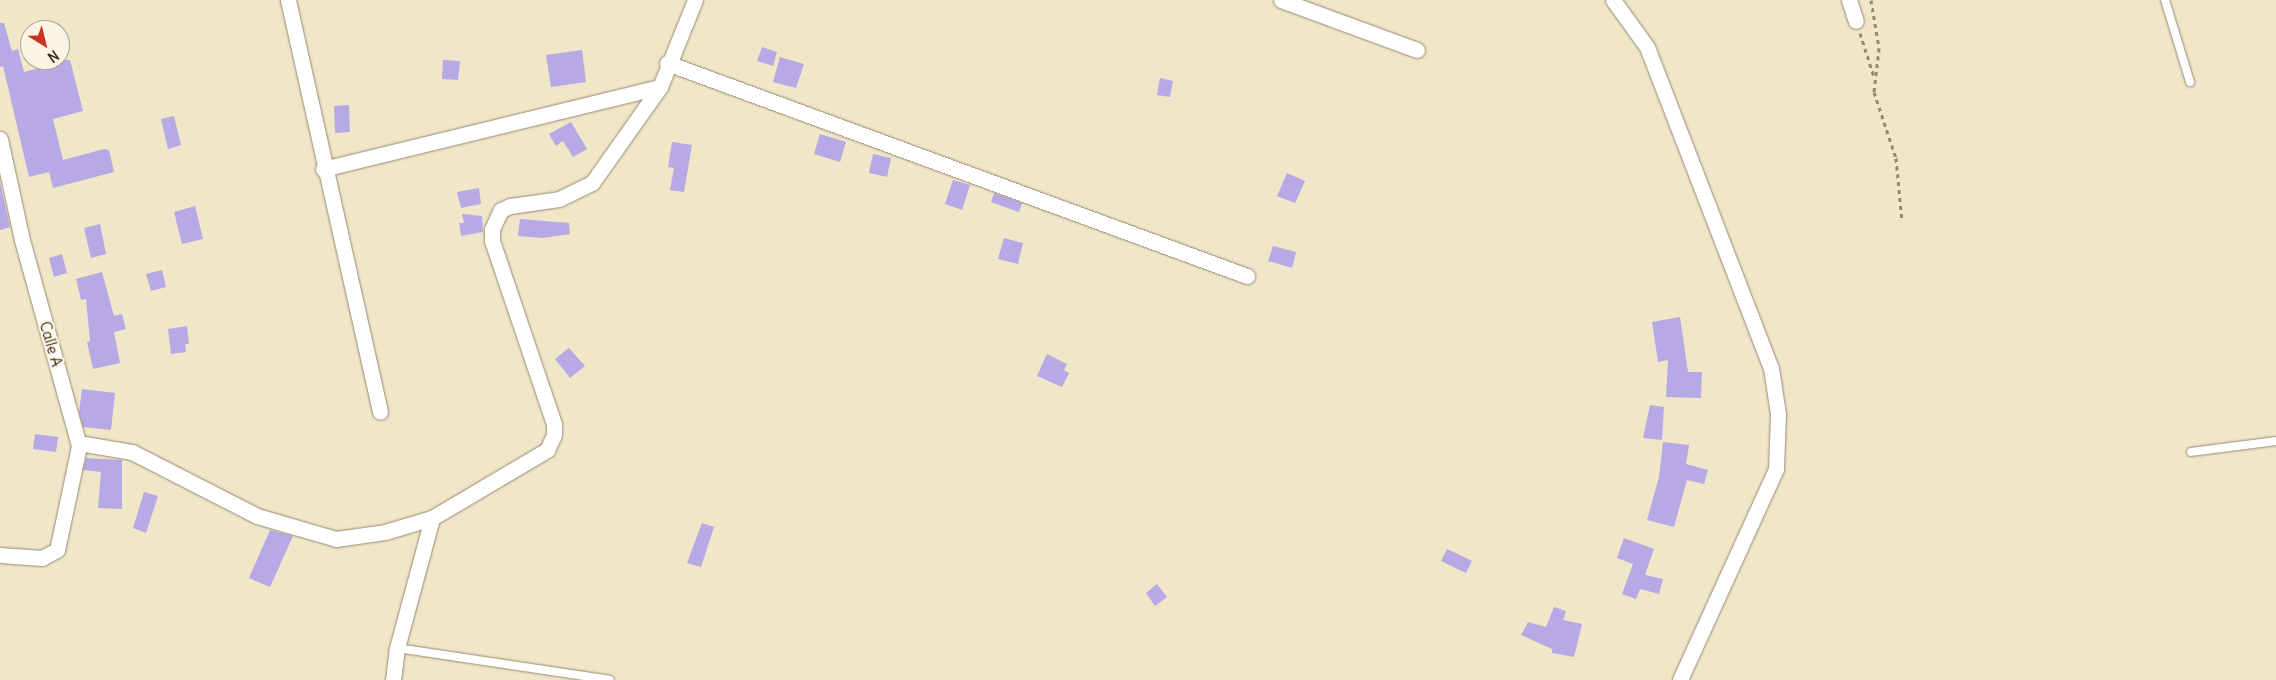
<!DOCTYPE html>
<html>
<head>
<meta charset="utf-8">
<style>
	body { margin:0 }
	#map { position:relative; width:2276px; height:680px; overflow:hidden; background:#f0e6c8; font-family:Delius,sans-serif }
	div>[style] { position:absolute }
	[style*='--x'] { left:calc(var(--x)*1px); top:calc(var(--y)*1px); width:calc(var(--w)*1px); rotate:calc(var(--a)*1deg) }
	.building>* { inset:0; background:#b6a9e5 }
	.path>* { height:3px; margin-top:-1.5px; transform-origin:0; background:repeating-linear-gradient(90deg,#968873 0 4px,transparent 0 8px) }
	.roads { filter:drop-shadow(0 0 1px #968873) drop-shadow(0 0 1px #968873) }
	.lane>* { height:8px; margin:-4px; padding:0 4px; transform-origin:4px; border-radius:4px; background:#fff }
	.street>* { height:15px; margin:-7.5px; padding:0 7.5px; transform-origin:7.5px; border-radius:7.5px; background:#fff }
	span { translate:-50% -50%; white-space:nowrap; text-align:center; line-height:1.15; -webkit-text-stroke:4.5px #fcf5e5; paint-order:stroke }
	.street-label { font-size:15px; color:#3b2a1e }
	.north { position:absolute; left:20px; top:20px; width:50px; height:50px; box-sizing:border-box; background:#fcf5e5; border:1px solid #afa495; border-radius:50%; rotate:144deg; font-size:14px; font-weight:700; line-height:20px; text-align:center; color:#3b2a1e }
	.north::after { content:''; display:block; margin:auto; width:18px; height:22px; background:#c8321e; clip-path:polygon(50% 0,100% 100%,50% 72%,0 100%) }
</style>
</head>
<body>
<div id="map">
	<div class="building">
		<i style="clip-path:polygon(0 23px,4px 23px,12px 51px,18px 49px,24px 72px,51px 65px,50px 60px,70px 60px,83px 111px,53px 119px,63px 160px,104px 149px,109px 150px,114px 172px,53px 188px,49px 172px,29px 177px,3px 66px,0 67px)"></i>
		<i style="clip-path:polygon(762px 47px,777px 52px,773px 66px,757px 61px)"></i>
		<i style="clip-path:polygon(582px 50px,586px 82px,551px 87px,546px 55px)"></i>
		<i style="clip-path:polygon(780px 57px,804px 64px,796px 88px,773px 82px)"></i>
		<i style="clip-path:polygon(443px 60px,460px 61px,458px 80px,442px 79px)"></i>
		<i style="clip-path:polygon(1160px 78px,1173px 81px,1170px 97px,1157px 95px)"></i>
		<i style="clip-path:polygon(349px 105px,350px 132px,335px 133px,334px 106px)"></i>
		<i style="clip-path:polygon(174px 116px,181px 145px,168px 149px,161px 119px)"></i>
		<i style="clip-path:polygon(571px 122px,587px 149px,573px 157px,563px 141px,556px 146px,549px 134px)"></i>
		<i style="clip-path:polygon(820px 134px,846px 142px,840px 162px,814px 154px)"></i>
		<i style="clip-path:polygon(672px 142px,692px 145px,684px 192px,670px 190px,674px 168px,668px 167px)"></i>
		<i style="clip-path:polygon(873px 154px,891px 158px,887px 177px,869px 173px)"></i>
		<i style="clip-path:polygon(1287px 173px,1305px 181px,1295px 203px,1277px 196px)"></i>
		<i style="clip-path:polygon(953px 180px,970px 185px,962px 210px,945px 204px)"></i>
		<i style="clip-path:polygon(0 183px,10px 227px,0 230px)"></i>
		<i style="clip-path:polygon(479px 188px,481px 204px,461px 208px,457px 192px)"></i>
		<i style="clip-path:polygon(994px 193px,1022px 203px,1019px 212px,991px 202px)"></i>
		<i style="clip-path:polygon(195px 206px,203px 239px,182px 244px,174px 212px)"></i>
		<i style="clip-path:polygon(462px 214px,482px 216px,483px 232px,461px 236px,459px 223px,464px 223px)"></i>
		<i style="clip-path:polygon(520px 219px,569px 223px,570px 234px,543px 238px,518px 236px)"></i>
		<i style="clip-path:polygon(100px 224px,106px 254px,91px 258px,84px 228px)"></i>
		<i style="clip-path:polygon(1004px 238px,1023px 243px,1018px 264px,998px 259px)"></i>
		<i style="clip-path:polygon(1273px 246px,1296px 252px,1292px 268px,1268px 261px)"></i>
		<i style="clip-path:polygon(62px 254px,67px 273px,54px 277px,49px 258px)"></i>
		<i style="clip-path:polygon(162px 270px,166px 287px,151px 291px,146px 274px)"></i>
		<i style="clip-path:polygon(102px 272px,114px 316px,122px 314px,126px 329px,114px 332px,120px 363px,93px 369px,87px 342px,90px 341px,86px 299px,81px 300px,76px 279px)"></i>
		<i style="clip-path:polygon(1680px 317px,1688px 372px,1702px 372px,1701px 398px,1666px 397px,1668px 360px,1658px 362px,1652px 322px)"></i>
		<i style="clip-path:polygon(187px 326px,189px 344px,185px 344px,186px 352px,171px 354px,168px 329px)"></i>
		<i style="clip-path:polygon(569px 348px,585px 366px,570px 378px,555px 359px)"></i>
		<i style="clip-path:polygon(1047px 354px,1067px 364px,1064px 370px,1069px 373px,1062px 387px,1037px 376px)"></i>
		<i style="clip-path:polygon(82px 389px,115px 393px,111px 430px,83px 427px,79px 412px)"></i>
		<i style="clip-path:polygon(1650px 405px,1664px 407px,1662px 440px,1643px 438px)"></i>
		<i style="clip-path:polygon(35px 434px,58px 437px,56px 452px,33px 449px)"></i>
		<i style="clip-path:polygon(1663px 442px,1689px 445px,1686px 464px,1708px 470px,1704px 484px,1687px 480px,1674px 527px,1647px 520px,1659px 477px)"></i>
		<i style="clip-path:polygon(86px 458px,122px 460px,122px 509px,98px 508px,101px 472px,83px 470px)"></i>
		<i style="clip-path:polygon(144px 492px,158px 496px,146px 533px,133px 528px)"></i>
		<i style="clip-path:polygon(702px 523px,714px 527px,701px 567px,687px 563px)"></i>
		<i style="clip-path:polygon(270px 530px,293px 536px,270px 587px,249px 578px)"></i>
		<i style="clip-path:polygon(1624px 538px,1654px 549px,1645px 575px,1663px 579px,1659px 594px,1640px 589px,1636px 599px,1622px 594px,1633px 564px,1617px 558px)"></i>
		<i style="clip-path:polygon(1447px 549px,1472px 561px,1466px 573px,1441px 561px)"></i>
		<i style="clip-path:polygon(1157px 584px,1167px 597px,1155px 606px,1146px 593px)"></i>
		<i style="clip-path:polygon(1554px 607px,1566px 611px,1563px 620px,1582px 624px,1574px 657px,1552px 653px,1552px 649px,1521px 635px,1528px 622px,1546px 627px)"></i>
	</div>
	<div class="path">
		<i style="--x:1871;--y:0;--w:49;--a:80.5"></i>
		<i style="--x:1879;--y:48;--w:44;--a:96.5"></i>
		<i style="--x:1874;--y:92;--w:70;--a:71.6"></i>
		<i style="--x:1896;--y:158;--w:64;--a:84.6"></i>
		<i style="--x:1860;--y:33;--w:46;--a:72.3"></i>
	</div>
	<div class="roads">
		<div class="lane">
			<i style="--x:2165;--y:0;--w:86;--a:73"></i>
			<i style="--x:2191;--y:452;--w:86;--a:-7.4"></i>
			<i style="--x:397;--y:648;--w:215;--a:8.5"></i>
		</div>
		<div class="street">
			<i style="--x:288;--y:0;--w:422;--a:77.4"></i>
			<i style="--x:1281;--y:0;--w:145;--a:20.2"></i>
			<i style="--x:1613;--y:0;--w:58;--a:54.1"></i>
			<i style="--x:1647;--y:47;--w:344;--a:68.9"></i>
			<i style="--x:1771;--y:368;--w:47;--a:81.3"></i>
			<i style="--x:1778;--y:414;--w:55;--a:92.1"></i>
			<i style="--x:1776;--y:469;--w:232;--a:114.5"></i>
			<i style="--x:1849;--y:0;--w:22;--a:72"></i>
			<i style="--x:667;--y:63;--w:618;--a:20.17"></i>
			<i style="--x:0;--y:139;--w:103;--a:77.7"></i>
			<i style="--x:22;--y:240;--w:214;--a:74.5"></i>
			<i style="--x:79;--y:446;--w:106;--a:101.9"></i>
			<i style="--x:57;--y:550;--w:17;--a:152"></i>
			<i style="--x:42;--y:558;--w:42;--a:-175.9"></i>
			<i style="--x:323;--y:169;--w:347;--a:-13.7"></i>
			<i style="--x:79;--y:446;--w:6;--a:-18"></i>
			<i style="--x:85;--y:444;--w:48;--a:9.7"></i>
			<i style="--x:132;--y:452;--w:140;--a:27.1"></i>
			<i style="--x:257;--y:516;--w:82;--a:16.2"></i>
			<i style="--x:336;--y:539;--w:49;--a:-8.1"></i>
			<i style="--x:385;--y:532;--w:49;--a:-16.6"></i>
			<i style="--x:432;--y:518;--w:134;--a:-30.6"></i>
			<i style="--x:547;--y:450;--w:17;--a:-65"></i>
			<i style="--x:554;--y:435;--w:11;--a:-90"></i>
			<i style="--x:554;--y:424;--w:193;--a:-108.7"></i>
			<i style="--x:492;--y:241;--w:12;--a:-90"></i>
			<i style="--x:492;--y:229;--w:21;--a:-65"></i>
			<i style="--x:501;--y:210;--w:10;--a:-24"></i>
			<i style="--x:510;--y:206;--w:49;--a:-8.1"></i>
			<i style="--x:559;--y:199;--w:37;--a:-26"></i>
			<i style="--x:592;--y:183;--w:118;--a:-54.7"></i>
			<i style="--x:660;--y:87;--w:94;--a:-68.1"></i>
			<i style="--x:393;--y:680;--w:32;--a:-83"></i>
			<i style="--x:397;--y:648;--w:135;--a:-74.9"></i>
		</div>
	</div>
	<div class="street-label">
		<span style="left:51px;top:344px;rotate:74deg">Calle A</span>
	</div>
	<div class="north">N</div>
</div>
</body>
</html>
